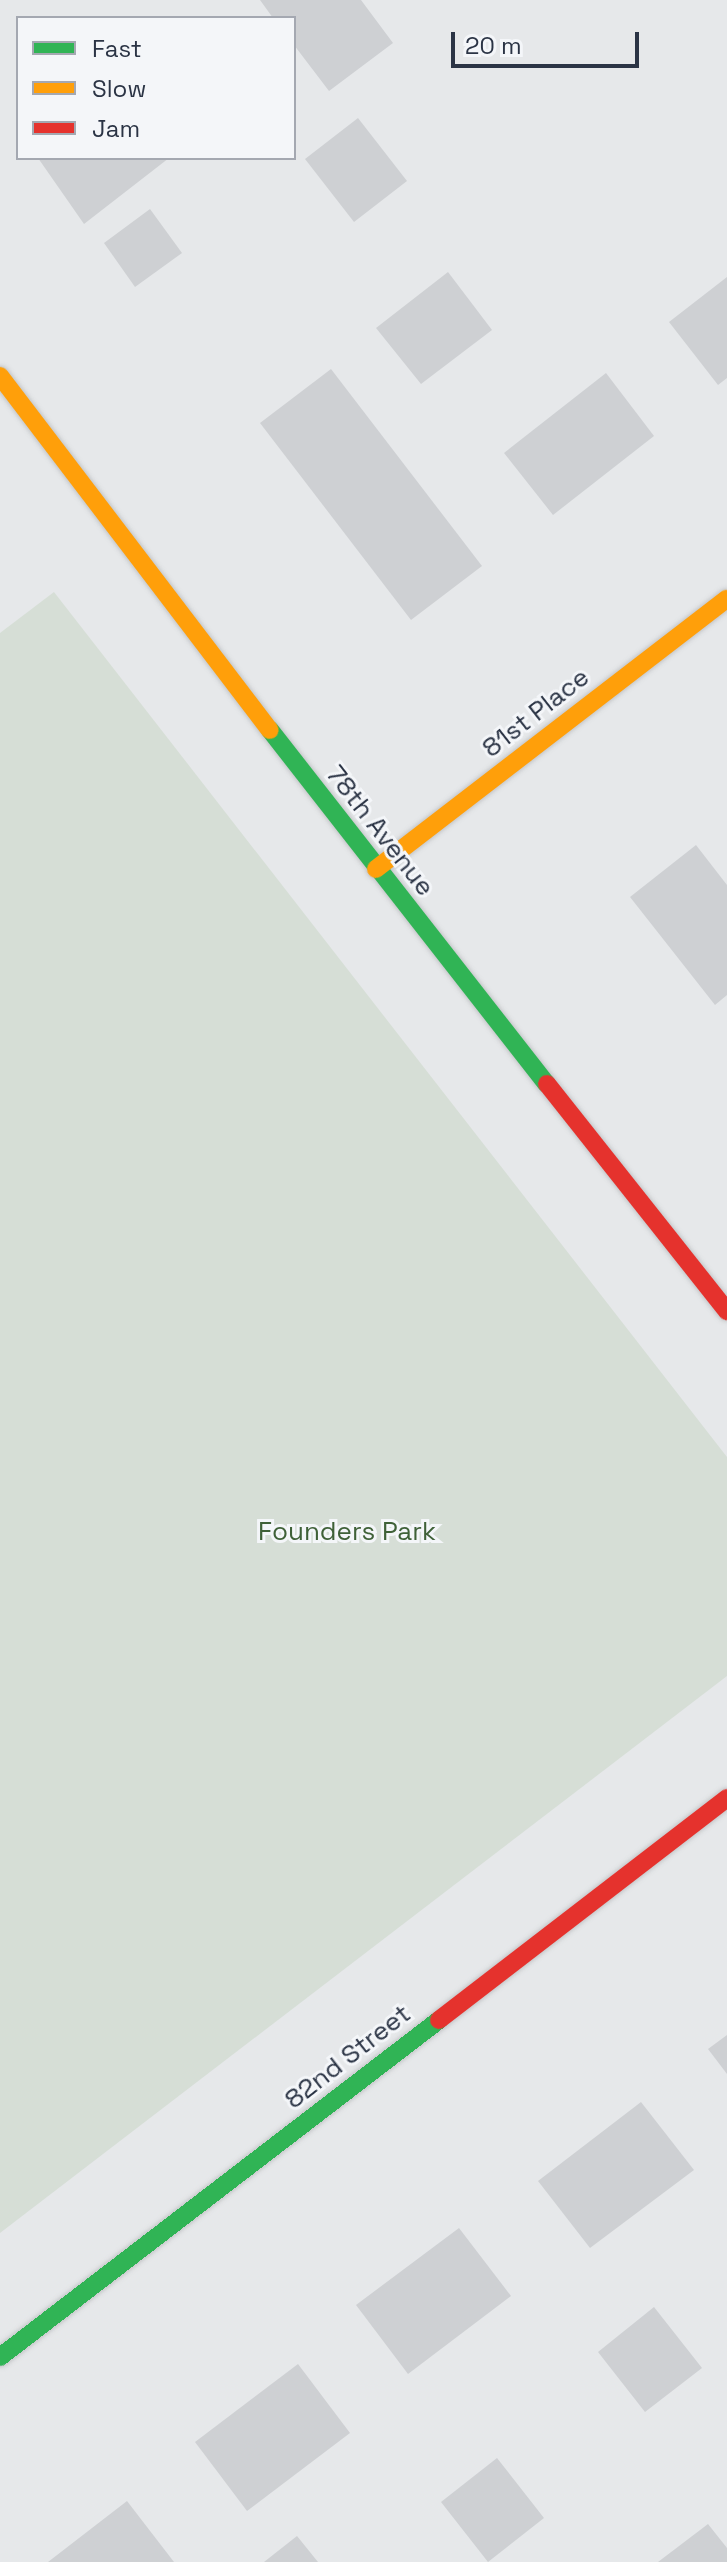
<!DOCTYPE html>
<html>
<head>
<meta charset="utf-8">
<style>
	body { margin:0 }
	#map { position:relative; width:727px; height:2562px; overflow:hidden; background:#e6e8ea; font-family:"Space Grotesk",sans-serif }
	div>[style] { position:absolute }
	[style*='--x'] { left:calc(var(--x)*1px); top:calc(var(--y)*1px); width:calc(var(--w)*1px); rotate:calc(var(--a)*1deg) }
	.green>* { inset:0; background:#d6ded6 }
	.building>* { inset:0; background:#ced0d3 }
	.roads { filter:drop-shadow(0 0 2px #c4c6c8) drop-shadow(0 0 2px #c4c6c8) }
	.fast>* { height:18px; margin:-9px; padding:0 9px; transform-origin:9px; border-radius:9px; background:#30b455 }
	.slow>* { height:18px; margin:-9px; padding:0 9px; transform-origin:9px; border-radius:9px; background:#ff9f0a }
	.jam>* { height:18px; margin:-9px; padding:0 9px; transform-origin:9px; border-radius:9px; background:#e5322d }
	span { translate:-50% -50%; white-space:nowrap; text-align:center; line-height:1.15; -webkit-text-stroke:6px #f4f6f9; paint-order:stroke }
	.street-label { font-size:26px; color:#2b3445 }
	.park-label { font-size:26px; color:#3f6138 }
	.legend { position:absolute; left:16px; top:16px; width:280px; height:144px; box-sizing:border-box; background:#f4f6f9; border:2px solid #a4a8b1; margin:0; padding:10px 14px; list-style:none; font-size:24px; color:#2b3445 }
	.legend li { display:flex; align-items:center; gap:16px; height:40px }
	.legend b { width:40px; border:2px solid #a4a8b1 }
	.scale { position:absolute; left:451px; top:32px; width:188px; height:36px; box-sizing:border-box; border:4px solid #2b3445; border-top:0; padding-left:10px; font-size:24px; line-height:28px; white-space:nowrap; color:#2b3445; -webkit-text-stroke:6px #f4f6f9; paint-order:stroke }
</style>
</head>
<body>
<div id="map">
	<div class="green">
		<i style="clip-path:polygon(54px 592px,727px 1457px,727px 1676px,0 2233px,0 633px)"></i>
	</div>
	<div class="building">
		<i style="clip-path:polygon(260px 0,361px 0,393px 43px,329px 91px,294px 45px,294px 18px,273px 18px)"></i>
		<i style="clip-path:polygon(358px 118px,407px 181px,354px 222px,305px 159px)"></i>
		<i style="clip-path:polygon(38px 158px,169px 158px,84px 224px)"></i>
		<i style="clip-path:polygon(150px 209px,182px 253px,135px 287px,104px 243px)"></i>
		<i style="clip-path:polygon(448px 272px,492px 330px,421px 384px,376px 328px)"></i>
		<i style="clip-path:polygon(727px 277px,727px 378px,718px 385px,669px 322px)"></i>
		<i style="clip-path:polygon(331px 369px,482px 566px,411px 620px,260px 423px)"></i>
		<i style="clip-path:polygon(606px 373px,654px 436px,553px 515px,504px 453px)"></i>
		<i style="clip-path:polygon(696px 845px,727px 885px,727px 995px,715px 1005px,630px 897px)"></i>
		<i style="clip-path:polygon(727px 2035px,727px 2074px,708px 2049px)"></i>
		<i style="clip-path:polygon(641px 2102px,694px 2170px,590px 2248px,538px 2181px)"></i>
		<i style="clip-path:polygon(459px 2228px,511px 2296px,408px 2374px,356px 2305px)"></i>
		<i style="clip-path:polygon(654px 2307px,702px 2368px,645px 2412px,598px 2352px)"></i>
		<i style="clip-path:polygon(298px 2364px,350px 2433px,247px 2511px,195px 2442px)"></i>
		<i style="clip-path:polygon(497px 2458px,544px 2518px,488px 2562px,441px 2502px)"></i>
		<i style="clip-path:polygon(127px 2501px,174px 2562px,48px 2562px)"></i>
		<i style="clip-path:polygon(708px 2524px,727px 2548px,727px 2562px,658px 2562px)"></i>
		<i style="clip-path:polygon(297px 2536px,318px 2562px,264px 2562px)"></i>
	</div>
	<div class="roads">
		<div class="fast">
			<i style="--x:270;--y:730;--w:449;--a:52"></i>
			<i style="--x:0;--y:2357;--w:553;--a:-37.51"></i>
		</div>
		<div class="slow">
			<i style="--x:0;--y:376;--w:445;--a:52.7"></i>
			<i style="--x:376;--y:869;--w:443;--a:-37.6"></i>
		</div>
		<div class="jam">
			<i style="--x:547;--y:1084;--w:290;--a:51.6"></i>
			<i style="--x:439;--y:2020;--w:364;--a:-37.6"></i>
		</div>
	</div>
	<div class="street-label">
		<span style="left:536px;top:713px;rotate:-38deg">81st Place</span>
		<span style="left:380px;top:831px;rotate:52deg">78th Avenue</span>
		<span style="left:348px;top:2057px;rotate:-38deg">82nd Street</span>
	</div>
	<div class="park-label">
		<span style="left:347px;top:1532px">Founders Park</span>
	</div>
	<ul class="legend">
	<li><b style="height:10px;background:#30b455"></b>Fast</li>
	<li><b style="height:10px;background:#ff9f0a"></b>Slow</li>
	<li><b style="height:10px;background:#e5322d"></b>Jam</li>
	</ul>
	<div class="scale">20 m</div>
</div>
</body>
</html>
